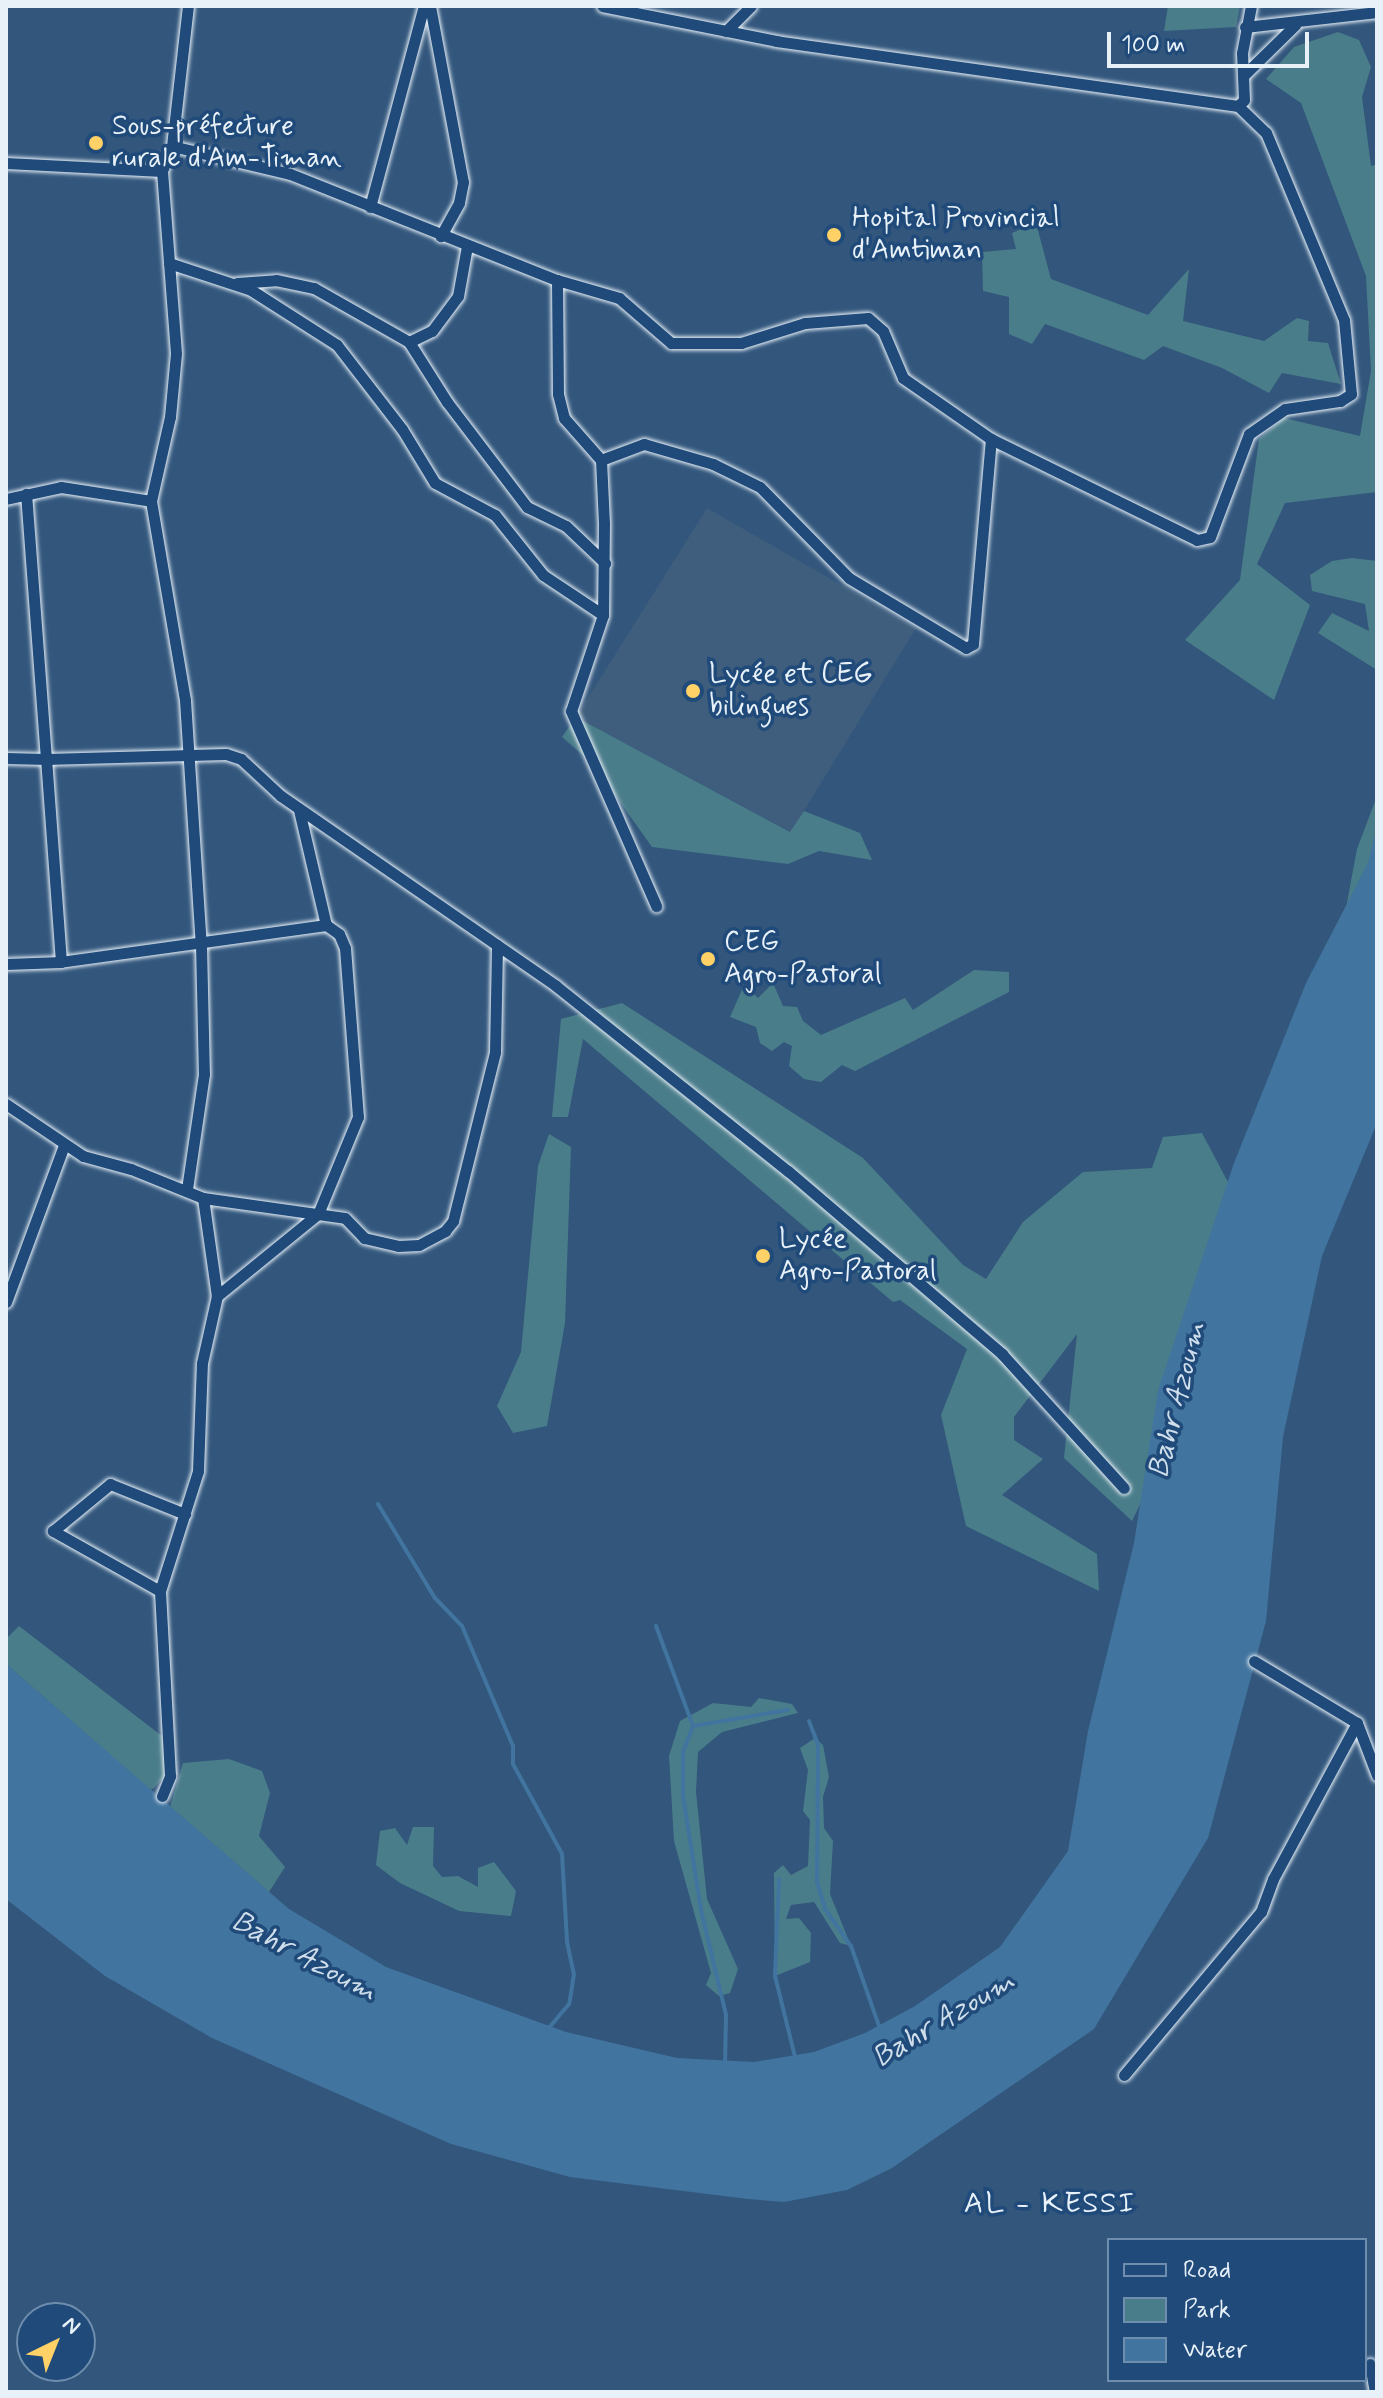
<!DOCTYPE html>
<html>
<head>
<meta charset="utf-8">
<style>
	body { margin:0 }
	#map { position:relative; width:1383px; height:2398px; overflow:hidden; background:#32567c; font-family:Mynerve,sans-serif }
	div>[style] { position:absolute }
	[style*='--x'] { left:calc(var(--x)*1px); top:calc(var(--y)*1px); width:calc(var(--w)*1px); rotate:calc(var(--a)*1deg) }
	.built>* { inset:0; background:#3f5e7d }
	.green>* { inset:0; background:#4a7d8a }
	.water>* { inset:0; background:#41749e }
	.stream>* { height:4px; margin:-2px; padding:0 2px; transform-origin:2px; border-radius:2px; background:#41749e }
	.roads { filter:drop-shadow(0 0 2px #e8f1f8) drop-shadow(0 0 2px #e8f1f8) }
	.street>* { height:11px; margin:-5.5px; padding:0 5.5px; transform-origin:5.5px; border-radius:5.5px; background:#1f4a7a }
	.dots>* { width:22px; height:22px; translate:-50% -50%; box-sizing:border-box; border:4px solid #1f4a7a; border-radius:50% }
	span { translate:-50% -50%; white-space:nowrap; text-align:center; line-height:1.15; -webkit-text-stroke:7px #1f4a7a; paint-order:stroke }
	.poi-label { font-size:28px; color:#e8f1f8 }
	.left { translate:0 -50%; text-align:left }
	.water-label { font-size:30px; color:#cfdeea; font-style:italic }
	.neighbourhood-label { font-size:30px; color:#e8f1f8; letter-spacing:2px }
	.frame { position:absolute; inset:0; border:8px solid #e8f1f8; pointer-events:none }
	.legend { position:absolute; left:1107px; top:2238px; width:260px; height:144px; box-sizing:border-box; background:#1f4a7a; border:2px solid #6f8dac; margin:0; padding:10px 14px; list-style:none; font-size:24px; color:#e8f1f8 }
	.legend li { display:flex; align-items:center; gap:16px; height:40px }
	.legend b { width:40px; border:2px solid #6f8dac }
	.north { position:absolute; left:16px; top:2302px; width:80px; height:80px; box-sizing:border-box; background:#1f4a7a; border:2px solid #6f8dac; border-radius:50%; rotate:43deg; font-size:22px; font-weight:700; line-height:32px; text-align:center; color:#e8f1f8 }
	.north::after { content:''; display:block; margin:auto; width:28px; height:36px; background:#ffd166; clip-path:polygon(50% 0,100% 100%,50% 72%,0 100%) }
	.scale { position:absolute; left:1107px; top:32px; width:202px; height:36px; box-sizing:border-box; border:4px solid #e8f1f8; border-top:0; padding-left:10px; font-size:24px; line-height:28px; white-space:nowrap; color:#e8f1f8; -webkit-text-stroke:6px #1f4a7a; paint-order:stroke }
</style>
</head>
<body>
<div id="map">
	<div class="built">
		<i style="clip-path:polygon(707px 508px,916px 628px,791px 832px,576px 717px)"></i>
	</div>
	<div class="green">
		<i style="clip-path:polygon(1168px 6px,1240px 6px,1236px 27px,1164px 31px)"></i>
		<i style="clip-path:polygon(1338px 32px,1359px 40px,1371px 67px,1362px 97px,1371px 166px,1377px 164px,1377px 492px,1285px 503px,1257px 564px,1310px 605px,1274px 700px,1185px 640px,1240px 580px,1259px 439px,1284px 418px,1360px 436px,1371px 371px,1366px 276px,1301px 103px,1266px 79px,1294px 47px)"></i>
		<i style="clip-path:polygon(1036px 223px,1051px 279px,1148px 315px,1189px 269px,1183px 321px,1264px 341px,1297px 318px,1309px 321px,1308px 341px,1328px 343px,1341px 384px,1282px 373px,1269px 393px,1222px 368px,1163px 346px,1144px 360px,1045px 324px,1032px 344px,1009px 334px,1009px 297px,983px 291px,982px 252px,1016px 249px,1012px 233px)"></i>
		<i style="clip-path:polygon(1352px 558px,1377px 561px,1377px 670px,1318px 633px,1332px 613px,1369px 631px,1365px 604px,1312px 591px,1310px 575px,1332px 561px)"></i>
		<i style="clip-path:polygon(576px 717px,790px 832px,804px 811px,860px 833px,872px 860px,819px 851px,788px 864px,652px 847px,593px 764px,562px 737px)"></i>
		<i style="clip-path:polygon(1377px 796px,1377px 900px,1343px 924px,1357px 849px)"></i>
		<i style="clip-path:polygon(974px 970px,1009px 972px,1009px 992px,855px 1071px,842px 1065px,821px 1082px,804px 1079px,789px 1066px,792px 1046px,784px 1042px,772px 1051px,760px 1043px,756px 1027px,730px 1017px,744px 985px,758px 998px,773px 983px,783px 1006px,797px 1007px,803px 1021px,821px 1035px,905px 998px,913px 1010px)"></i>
		<i style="clip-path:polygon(622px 1003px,863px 1158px,963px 1265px,986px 1279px,1023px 1222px,1083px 1172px,1152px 1168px,1163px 1137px,1202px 1133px,1229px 1184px,1151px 1482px,1132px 1521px,1064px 1458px,1077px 1334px,1014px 1417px,1014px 1440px,1043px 1459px,1002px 1495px,1097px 1554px,1099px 1591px,966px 1526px,941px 1415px,967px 1349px,900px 1300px,893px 1302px,583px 1039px,568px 1117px,552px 1117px,561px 1019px)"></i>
		<i style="clip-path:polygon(549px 1134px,571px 1147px,565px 1323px,547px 1426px,513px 1433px,497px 1406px,521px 1352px,538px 1166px)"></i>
		<i style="clip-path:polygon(19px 1626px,162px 1736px,166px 1775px,154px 1788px,150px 1790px,6px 1664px,6px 1639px)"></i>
		<i style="clip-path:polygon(759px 1698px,792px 1704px,798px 1713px,722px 1732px,698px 1752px,696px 1792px,707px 1899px,738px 1969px,730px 1993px,719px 1996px,706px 1985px,711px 1973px,674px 1841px,669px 1756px,680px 1721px,713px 1703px,751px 1707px)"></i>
		<i style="clip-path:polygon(815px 1738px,823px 1745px,829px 1777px,823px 1797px,824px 1828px,833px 1841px,830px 1894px,851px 1946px,840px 1943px,814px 1902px,791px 1905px,786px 1919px,799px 1918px,811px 1933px,810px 1962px,775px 1976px,774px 1873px,783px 1865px,791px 1875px,808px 1866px,810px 1820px,803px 1811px,808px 1770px,800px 1748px)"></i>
		<i style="clip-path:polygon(229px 1759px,262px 1771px,270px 1793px,259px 1836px,285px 1867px,269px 1892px,170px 1807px,183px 1763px)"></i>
		<i style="clip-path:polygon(413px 1827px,434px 1827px,433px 1866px,442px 1877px,458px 1876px,478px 1887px,478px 1868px,494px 1862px,516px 1891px,511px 1916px,459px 1911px,400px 1883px,376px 1865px,380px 1831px,395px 1828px,407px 1845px)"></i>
	</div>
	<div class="water">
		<i style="clip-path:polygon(1377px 828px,1377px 1123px,1322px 1256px,1283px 1437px,1266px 1621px,1208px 1838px,1094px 2029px,892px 2168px,847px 2190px,784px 2202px,748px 2199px,570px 2177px,451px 2144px,212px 2038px,105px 1976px,6px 1899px,6px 1664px,289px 1909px,386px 1967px,566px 2032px,677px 2058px,754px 2062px,814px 2052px,865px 2033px,915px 2006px,1000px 1947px,1068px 1851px,1088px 1731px,1134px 1543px,1158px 1390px,1234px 1163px,1306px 983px,1368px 863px)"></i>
	</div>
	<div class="stream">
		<i style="--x:378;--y:1504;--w:110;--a:58.8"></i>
		<i style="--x:435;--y:1598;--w:39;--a:46"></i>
		<i style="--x:462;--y:1626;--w:130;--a:67"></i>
		<i style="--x:513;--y:1746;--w:18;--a:90"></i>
		<i style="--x:513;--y:1764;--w:102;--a:61.4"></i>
		<i style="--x:562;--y:1854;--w:88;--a:86.7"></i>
		<i style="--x:567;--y:1942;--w:33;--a:78"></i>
		<i style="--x:574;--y:1974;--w:30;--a:99"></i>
		<i style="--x:569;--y:2004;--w:34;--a:130"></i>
		<i style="--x:656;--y:1626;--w:107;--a:69.7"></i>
		<i style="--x:693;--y:1726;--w:28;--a:111"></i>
		<i style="--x:683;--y:1752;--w:44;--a:90"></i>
		<i style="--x:683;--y:1796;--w:115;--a:81"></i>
		<i style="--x:701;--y:1910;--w:108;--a:76.6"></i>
		<i style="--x:726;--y:2015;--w:50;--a:91.1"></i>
		<i style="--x:809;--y:1721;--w:26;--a:69"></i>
		<i style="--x:818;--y:1745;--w:137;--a:90.4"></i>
		<i style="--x:817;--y:1882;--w:28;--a:73"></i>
		<i style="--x:825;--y:1909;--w:45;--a:54.9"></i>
		<i style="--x:851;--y:1946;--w:88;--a:70.7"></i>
		<i style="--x:693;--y:1726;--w:96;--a:-9.6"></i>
		<i style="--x:779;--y:1879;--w:97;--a:92.4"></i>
		<i style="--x:775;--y:1976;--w:83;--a:76.1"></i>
	</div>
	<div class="roads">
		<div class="street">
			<i style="--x:430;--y:6;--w:179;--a:79.4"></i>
			<i style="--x:463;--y:182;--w:21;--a:101"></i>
			<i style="--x:459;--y:203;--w:38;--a:119"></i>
			<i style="--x:1245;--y:27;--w:133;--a:-6.5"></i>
			<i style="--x:726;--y:31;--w:35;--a:-45"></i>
			<i style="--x:1243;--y:76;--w:73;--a:-44.4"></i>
			<i style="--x:1238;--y:106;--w:8;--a:-45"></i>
			<i style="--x:1244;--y:100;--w:47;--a:-92.4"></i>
			<i style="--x:1242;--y:53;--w:48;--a:-79.2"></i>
			<i style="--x:172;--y:146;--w:121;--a:13.3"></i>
			<i style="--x:290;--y:174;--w:287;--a:21.7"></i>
			<i style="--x:557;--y:280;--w:65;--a:16.2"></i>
			<i style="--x:619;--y:298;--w:69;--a:40.9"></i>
			<i style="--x:671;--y:343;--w:70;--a:0"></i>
			<i style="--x:741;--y:343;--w:67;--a:-17.4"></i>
			<i style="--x:805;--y:323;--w:63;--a:-4.5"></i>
			<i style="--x:868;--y:318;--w:20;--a:41"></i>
			<i style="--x:883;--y:331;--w:51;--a:66.9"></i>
			<i style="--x:903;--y:378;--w:107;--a:34.7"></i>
			<i style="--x:991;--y:439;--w:229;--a:26.1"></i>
			<i style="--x:1197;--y:540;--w:13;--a:-13"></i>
			<i style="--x:1210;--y:537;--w:110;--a:-69.3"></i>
			<i style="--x:1249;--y:434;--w:44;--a:-34.8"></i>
			<i style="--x:1285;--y:409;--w:56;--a:-8.3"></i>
			<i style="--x:1340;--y:401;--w:13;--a:-32"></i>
			<i style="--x:1351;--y:394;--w:74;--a:-95.4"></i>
			<i style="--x:1344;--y:320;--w:203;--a:-112.6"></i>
			<i style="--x:1266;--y:133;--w:39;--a:-136"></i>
			<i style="--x:1238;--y:106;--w:466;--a:-172"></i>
			<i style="--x:777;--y:41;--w:178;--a:-168.7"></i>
			<i style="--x:6;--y:163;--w:156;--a:2.9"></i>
			<i style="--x:370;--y:207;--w:208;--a:-75"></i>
			<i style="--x:169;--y:263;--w:86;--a:18.2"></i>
			<i style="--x:251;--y:290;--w:102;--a:32.6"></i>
			<i style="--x:337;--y:345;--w:106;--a:52.3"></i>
			<i style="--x:402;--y:429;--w:63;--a:58.6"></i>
			<i style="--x:435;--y:483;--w:68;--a:28.1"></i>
			<i style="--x:495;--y:515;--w:77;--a:51.3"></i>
			<i style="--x:543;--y:575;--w:72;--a:33.7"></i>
			<i style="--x:557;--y:280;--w:114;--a:89.5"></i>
			<i style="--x:558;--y:394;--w:25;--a:76"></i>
			<i style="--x:564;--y:418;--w:56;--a:48.6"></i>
			<i style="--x:601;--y:460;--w:63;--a:87.3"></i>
			<i style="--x:604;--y:523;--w:92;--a:90.6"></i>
			<i style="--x:603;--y:615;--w:101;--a:108.4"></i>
			<i style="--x:571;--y:711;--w:213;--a:66.4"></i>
			<i style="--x:237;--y:283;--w:39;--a:-4"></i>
			<i style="--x:276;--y:280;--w:39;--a:12"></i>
			<i style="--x:314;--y:288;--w:109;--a:29.6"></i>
			<i style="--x:409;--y:342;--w:25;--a:-26"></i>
			<i style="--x:432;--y:331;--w:44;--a:-53.4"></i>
			<i style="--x:458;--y:296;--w:51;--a:-79.8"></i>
			<i style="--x:409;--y:342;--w:71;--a:57.7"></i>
			<i style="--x:447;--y:402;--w:132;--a:52.7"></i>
			<i style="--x:527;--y:507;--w:43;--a:26"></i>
			<i style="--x:566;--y:526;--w:54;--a:43.5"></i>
			<i style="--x:601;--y:460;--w:46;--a:-20.4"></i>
			<i style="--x:644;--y:444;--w:72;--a:16.2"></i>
			<i style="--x:713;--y:464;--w:52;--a:26.1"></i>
			<i style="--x:760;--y:487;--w:127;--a:45.6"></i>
			<i style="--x:849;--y:578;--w:136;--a:30.9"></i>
			<i style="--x:966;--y:648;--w:8;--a:-30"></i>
			<i style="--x:973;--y:644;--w:206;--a:-85"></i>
			<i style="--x:6;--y:499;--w:56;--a:-12.3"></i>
			<i style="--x:61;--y:487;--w:91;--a:8.8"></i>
			<i style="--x:151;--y:501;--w:86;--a:-77.3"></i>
			<i style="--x:170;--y:417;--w:64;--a:-84.6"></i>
			<i style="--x:176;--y:353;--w:183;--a:-94.4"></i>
			<i style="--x:162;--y:171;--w:27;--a:-68"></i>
			<i style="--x:172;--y:146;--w:141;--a:-83.5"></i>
			<i style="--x:151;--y:501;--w:202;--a:80.3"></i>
			<i style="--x:185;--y:700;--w:246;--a:86.3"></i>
			<i style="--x:201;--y:945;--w:129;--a:88.7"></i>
			<i style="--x:204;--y:1074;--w:116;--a:98.4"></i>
			<i style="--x:6;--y:758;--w:40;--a:1.4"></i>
			<i style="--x:46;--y:759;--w:266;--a:-94.3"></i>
			<i style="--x:299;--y:810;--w:118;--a:76.8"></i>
			<i style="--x:326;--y:925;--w:268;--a:172.1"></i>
			<i style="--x:61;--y:962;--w:204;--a:-94.2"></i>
			<i style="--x:46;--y:759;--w:180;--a:-1.6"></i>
			<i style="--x:226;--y:754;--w:16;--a:18"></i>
			<i style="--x:241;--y:759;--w:54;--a:42.8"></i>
			<i style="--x:281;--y:796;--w:334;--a:34.6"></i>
			<i style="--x:556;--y:986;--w:297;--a:38.6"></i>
			<i style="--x:788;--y:1171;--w:282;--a:40.5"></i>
			<i style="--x:1002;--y:1354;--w:181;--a:47.7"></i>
			<i style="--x:6;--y:964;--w:55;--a:-2.1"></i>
			<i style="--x:6;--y:1104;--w:93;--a:34"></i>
			<i style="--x:83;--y:1156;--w:50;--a:15.2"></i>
			<i style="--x:131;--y:1169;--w:78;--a:21.9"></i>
			<i style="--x:203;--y:1198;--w:99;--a:81.9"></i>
			<i style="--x:203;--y:1198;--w:143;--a:8"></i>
			<i style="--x:345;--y:1218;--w:28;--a:46"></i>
			<i style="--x:364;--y:1238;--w:35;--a:13"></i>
			<i style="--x:398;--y:1246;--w:21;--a:-3"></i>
			<i style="--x:419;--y:1245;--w:30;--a:-28"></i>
			<i style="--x:445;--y:1231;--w:13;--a:-51"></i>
			<i style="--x:453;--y:1221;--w:174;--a:-76"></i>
			<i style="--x:495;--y:1052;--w:107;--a:-88.9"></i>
			<i style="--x:6;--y:1302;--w:167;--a:-69.7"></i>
			<i style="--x:160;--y:1591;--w:123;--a:-150.7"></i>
			<i style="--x:53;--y:1531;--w:74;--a:-39.5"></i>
			<i style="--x:110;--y:1484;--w:81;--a:21.8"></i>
			<i style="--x:1357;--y:1723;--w:56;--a:69"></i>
			<i style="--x:162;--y:1796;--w:22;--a:-68"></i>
			<i style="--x:170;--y:1776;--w:185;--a:-93.1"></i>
			<i style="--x:160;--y:1591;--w:126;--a:-72.4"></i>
			<i style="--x:198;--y:1471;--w:108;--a:-87.9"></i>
			<i style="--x:202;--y:1363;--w:69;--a:-77.4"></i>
			<i style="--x:217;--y:1296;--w:130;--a:-39.1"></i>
			<i style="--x:318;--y:1214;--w:105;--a:-67.6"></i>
			<i style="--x:358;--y:1117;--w:169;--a:-94.4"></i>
			<i style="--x:345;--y:948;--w:15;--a:-113"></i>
			<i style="--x:339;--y:934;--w:16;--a:-145"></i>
			<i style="--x:1124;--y:2075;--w:213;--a:-50"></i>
			<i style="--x:1261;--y:1912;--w:35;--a:-70"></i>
			<i style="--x:1273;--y:1879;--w:177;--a:-61.7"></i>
			<i style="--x:1357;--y:1723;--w:120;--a:-149"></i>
			<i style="--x:1370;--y:2364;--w:28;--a:80"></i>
		</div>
	</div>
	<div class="dots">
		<i style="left:96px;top:143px;background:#ffd166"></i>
		<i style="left:834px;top:235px;background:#ffd166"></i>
		<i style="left:693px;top:691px;background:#ffd166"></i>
		<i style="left:708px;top:959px;background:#ffd166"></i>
		<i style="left:763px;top:1256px;background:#ffd166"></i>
	</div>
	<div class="poi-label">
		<span class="left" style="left:112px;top:143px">Sous-préfecture<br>rurale d'Am-Timan</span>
		<span class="left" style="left:852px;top:235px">Hopital Provincial<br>d'Amtiman</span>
		<span class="left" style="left:709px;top:691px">Lycée et CEG<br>bilingues</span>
		<span class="left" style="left:724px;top:959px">CEG<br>Agro-Pastoral</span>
		<span class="left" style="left:779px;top:1256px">Lycée<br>Agro-Pastoral</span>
	</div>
	<div class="water-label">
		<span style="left:1178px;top:1400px;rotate:-76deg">Bahr Azoum</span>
		<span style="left:304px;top:1957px;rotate:28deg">Bahr Azoum</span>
		<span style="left:944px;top:2020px;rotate:-31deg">Bahr Azoum</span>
	</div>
	<div class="neighbourhood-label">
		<span style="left:1050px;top:2204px">AL - KESSI</span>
	</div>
	<div class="frame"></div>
	<ul class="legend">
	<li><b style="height:10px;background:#1f4a7a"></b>Road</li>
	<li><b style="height:22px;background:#4a7d8a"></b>Park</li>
	<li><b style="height:22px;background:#41749e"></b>Water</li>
	</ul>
	<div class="north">N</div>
	<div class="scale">100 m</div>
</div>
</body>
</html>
